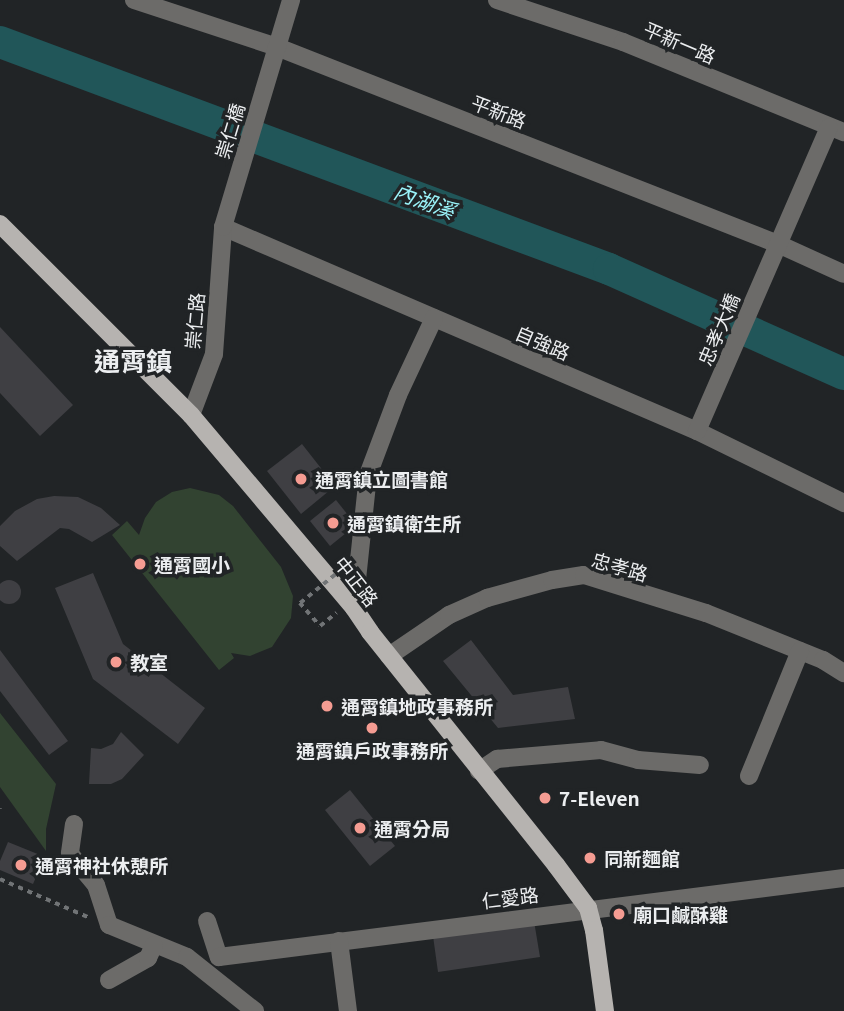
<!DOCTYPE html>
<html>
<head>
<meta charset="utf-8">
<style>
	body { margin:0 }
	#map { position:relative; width:844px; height:1011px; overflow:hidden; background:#212426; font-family:Georgia,"Noto Sans TC",serif }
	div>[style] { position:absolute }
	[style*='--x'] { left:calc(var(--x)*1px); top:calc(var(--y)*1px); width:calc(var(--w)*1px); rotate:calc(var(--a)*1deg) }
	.green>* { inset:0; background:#324331 }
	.river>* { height:32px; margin:-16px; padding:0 16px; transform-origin:16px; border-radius:16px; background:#215659 }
	.building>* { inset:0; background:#3f3f43 }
	.round { border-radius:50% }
	.path>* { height:3.5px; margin-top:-1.75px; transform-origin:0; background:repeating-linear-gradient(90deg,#717476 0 5px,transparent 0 10px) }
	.minor>* { height:18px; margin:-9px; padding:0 9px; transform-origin:9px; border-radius:9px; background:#6c6b69 }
	.major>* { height:18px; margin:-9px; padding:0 9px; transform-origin:9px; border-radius:9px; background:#b6b3b0 }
	.path-bridge>* { height:3.5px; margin-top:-1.75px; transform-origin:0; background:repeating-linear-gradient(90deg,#717476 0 5px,transparent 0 10px) }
	.dots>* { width:19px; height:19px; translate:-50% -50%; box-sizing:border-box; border:4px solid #212426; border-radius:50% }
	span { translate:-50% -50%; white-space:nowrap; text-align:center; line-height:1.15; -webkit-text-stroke:7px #212426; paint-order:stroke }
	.street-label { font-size:19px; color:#eceef0 }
	.poi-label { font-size:19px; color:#eceef0; font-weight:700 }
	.left { translate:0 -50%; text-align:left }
	.water-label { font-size:21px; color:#9bf4fa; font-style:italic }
	.district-label { font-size:26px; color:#eceef0; font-weight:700 }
</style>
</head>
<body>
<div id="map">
	<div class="green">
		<i style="clip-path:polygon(190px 488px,219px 495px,233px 506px,281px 567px,293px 596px,291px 618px,272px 647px,250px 656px,231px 653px,234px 658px,219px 670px,112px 535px,127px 521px,139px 535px,145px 518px,156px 502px,172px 492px)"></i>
		<i style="clip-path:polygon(0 713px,56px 784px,46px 829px,46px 851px,0 787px)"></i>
	</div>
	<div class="river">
		<i style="--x:0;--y:42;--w:650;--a:20.44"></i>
		<i style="--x:609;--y:269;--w:257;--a:24.1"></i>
	</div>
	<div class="building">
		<i style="clip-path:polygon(0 327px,73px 405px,40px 436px,0 393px)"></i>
		<i style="clip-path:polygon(302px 444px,335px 486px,301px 514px,267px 471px)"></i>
		<i style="clip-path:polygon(54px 496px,78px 497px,101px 508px,120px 525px,92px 542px,69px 529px,60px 528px,17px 561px,0 546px,0 526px,15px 511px,37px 499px)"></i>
		<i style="clip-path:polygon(336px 500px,356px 525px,330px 546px,310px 521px)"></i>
		<i style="clip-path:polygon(93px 573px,123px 644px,205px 708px,178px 744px,93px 679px,55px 588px)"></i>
		<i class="round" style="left:-3px;top:580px;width:24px;height:24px"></i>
		<i style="clip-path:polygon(471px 640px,513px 695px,568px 687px,575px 719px,498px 728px,443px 661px)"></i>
		<i style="clip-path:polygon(0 650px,68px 741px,49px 755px,0 691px)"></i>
		<i style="clip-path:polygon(121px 732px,144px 755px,122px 779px,111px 784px,89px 784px,91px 748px,101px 749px,113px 744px)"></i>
		<i style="clip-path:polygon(350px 790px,395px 846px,370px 866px,325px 810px)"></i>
		<i style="clip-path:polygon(8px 842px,45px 857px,33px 884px,0 870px,0 861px)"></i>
		<i style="clip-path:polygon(534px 921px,540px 957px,438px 972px,433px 936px)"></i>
	</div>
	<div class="path">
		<i style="--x:300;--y:603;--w:30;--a:49"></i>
		<i style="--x:320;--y:626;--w:21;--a:-39"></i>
		<i style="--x:0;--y:808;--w:1;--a:90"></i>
		<i style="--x:0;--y:879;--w:96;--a:23.4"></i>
	</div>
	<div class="minor">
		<i style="--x:134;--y:0;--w:151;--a:18.2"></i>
		<i style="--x:277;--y:47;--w:538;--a:21.47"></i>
		<i style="--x:778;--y:244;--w:72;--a:24.4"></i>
		<i style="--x:497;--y:0;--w:133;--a:18.4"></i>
		<i style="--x:623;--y:42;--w:239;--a:22.2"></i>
		<i style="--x:223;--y:227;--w:516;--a:23.29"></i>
		<i style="--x:697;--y:431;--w:164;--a:26.1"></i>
		<i style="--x:191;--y:415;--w:65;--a:-69.3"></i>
		<i style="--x:214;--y:354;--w:127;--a:-85.9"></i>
		<i style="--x:223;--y:227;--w:237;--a:-73.3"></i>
		<i style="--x:697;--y:431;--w:331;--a:-66.5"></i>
		<i style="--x:354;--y:608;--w:134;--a:-84"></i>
		<i style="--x:368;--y:475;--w:85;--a:-69.4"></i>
		<i style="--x:398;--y:395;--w:85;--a:-64.9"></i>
		<i style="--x:389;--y:656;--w:73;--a:-34.3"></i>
		<i style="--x:449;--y:615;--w:42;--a:-24.1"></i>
		<i style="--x:487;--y:598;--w:67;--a:-15.5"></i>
		<i style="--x:552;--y:580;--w:32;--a:-9"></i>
		<i style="--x:584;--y:575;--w:128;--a:17.3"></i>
		<i style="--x:706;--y:613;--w:126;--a:21.9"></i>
		<i style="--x:823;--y:660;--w:25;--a:32"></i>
		<i style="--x:479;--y:771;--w:22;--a:-34"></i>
		<i style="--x:497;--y:759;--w:104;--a:-4.9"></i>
		<i style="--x:601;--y:750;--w:38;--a:15"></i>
		<i style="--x:638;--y:760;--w:62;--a:4.6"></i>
		<i style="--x:749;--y:776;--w:135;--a:-67.8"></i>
		<i style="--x:74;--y:824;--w:30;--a:98"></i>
		<i style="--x:70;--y:854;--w:40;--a:50"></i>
		<i style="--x:96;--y:885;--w:42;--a:72"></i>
		<i style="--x:109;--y:925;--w:84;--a:22.3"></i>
		<i style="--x:187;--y:957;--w:87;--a:38.5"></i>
		<i style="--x:207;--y:921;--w:38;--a:72"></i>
		<i style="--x:219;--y:957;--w:630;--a:-7.2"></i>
		<i style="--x:339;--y:941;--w:71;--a:82.7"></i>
		<i style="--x:109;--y:980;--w:45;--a:-29.4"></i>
		<i style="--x:148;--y:958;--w:14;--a:-65"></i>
	</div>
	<div class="major">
		<i style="--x:0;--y:224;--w:270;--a:45"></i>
		<i style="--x:191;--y:415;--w:253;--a:49.8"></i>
		<i style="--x:354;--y:608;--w:29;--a:56"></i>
		<i style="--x:370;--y:632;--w:298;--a:51.4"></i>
		<i style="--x:556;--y:865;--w:54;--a:53.3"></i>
		<i style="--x:588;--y:908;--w:23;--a:75"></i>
		<i style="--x:594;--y:930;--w:82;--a:82.3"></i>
	</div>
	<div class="path-bridge">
		<i style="--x:300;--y:603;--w:55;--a:-39.1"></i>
	</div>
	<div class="dots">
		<i style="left:301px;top:479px;background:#f59c92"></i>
		<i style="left:333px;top:523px;background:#f59c92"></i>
		<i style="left:140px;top:564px;background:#f59c92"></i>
		<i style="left:116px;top:662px;background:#f59c92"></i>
		<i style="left:327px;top:706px;background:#f59c92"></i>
		<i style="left:372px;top:728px;background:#f59c92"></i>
		<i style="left:545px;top:798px;background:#f59c92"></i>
		<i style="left:360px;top:828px;background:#f59c92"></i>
		<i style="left:590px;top:858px;background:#f59c92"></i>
		<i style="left:21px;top:865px;background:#f59c92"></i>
		<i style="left:619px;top:914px;background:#f59c92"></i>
	</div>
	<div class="street-label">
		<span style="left:680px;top:42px;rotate:23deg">平新一路</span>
		<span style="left:499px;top:111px;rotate:21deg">平新路</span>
		<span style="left:229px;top:131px;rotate:-73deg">崇仁橋</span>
		<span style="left:194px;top:321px;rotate:-85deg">崇仁路</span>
		<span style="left:718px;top:329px;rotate:-67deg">忠孝大橋</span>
		<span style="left:543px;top:342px;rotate:23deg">自強路</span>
		<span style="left:620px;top:566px;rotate:16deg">忠孝路</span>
		<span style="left:357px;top:581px;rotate:52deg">中正路</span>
		<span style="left:510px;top:897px;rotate:-7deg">仁愛路</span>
	</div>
	<div class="poi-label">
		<span class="left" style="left:315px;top:479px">通霄鎮立圖書館</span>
		<span class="left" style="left:347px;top:523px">通霄鎮衛生所</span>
		<span class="left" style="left:154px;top:564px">通霄國小</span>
		<span class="left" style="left:130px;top:662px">教室</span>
		<span class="left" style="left:341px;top:706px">通霄鎮地政事務所</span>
		<span style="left:372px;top:750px">通霄鎮戶政事務所</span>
		<span class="left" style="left:559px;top:798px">7-Eleven</span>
		<span class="left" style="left:374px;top:828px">通霄分局</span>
		<span class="left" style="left:604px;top:858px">同新麵館</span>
		<span class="left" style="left:35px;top:865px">通霄神社休憩所</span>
		<span class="left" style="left:633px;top:914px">廟口鹹酥雞</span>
	</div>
	<div class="water-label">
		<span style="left:425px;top:200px;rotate:20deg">內湖溪</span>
	</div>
	<div class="district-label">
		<span style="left:133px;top:360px">通霄鎮</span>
	</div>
</div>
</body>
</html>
